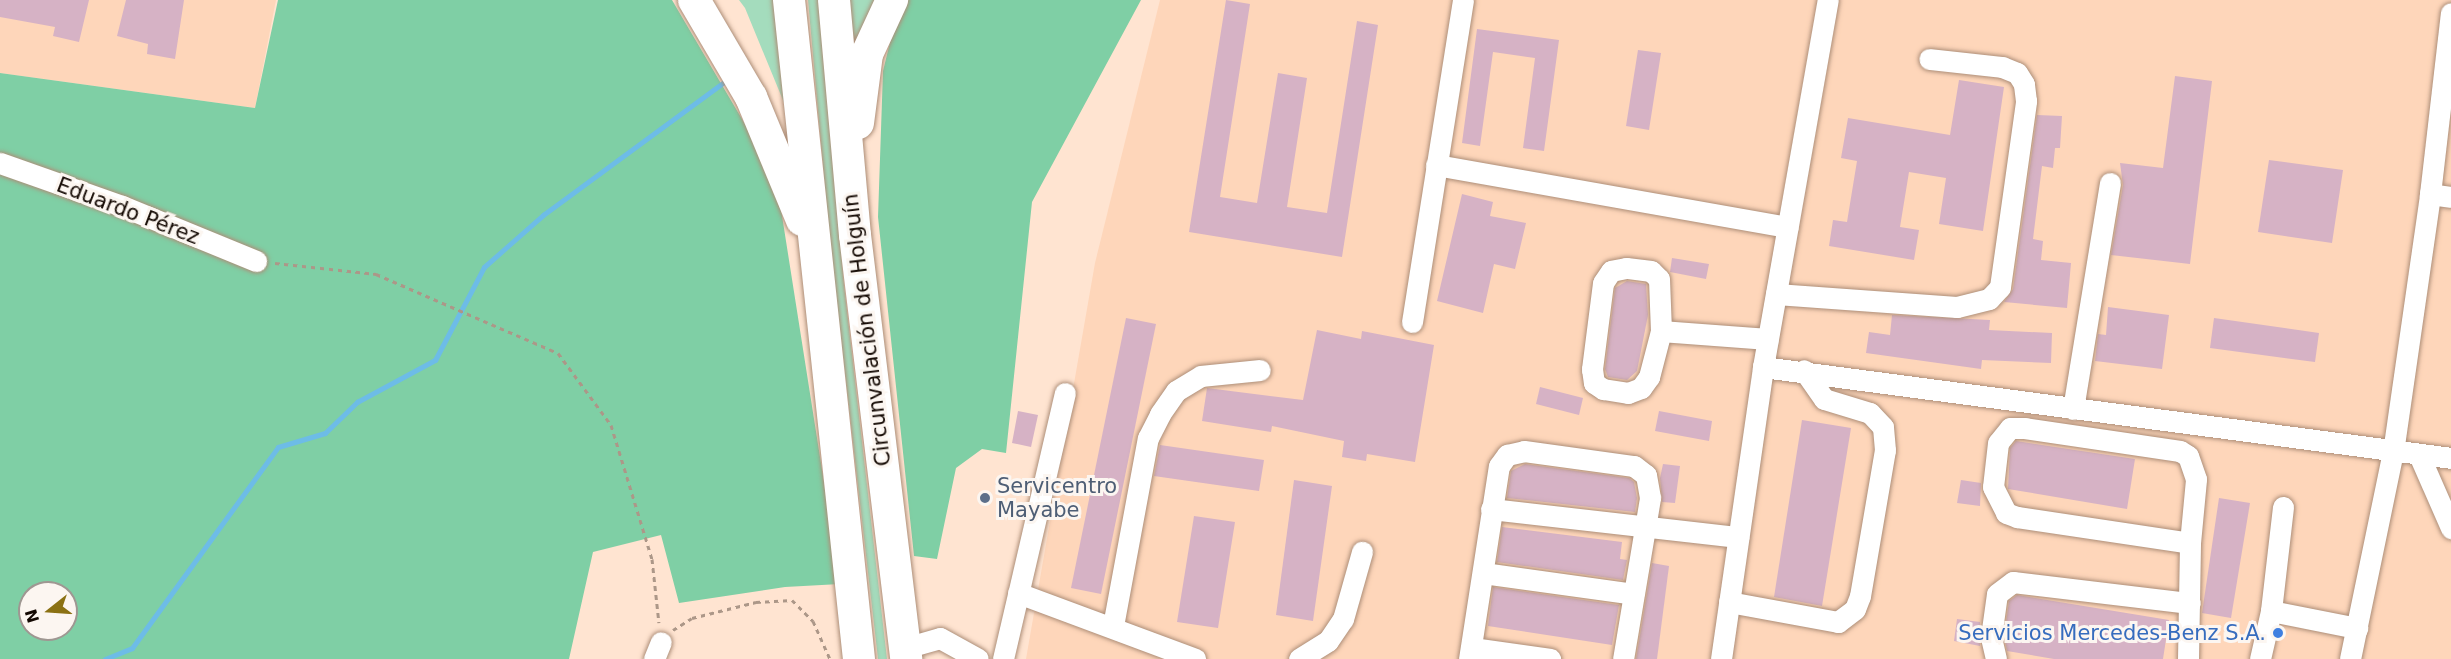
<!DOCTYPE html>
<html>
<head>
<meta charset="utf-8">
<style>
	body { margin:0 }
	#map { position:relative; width:2451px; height:659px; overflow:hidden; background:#ffe4d1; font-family:"DejaVu Sans",sans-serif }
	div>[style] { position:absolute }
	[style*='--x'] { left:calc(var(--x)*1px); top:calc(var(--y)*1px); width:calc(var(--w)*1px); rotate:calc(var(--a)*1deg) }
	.built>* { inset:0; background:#fed6ba }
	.green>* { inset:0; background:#a4dcbd }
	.forest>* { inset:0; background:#7fcfa5 }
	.stream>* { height:5px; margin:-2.5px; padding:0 2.5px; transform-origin:2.5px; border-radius:2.5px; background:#6dbce7 }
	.building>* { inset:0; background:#d6b2c5 }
	.path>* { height:3px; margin-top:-1.5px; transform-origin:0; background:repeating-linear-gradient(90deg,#ac9788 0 4.5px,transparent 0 9px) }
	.roads { filter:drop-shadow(0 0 2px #ad8e78) drop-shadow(0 0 2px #ad8e78) }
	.minor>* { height:21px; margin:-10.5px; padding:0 10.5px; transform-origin:10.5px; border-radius:10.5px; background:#fff }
	.highway>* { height:32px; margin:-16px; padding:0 16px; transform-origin:16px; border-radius:16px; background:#fff }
	.dots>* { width:16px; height:16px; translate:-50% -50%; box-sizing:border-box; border:3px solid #fcf6f1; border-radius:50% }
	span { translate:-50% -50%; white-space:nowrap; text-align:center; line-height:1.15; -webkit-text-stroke:6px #fcf6f1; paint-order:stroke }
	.street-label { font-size:21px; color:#140903 }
	.service-label { font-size:21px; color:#4e5e75 }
	.left { translate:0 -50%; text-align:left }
	.shop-label { font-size:21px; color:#366cbe }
	.right { translate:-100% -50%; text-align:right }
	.north { position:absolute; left:18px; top:581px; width:60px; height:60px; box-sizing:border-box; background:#fcf6f1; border:2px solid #9f9792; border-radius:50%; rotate:253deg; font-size:16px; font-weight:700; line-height:24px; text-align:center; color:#140903 }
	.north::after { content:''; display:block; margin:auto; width:21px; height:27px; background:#8b7113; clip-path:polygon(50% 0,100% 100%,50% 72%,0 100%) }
</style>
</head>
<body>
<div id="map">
	<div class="built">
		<i style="clip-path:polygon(0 0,276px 0,255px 108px,0 73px)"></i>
		<i style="clip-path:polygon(1160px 0,2451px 0,2451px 659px,1026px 659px,1095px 263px)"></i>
	</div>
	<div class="green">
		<i style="clip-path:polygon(739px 0,778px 0,787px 110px,745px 8px)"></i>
		<i style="clip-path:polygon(808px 0,819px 0,844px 285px,887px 659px,878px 659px,830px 243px)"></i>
		<i style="clip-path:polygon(843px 0,879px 0,854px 72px)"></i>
	</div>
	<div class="forest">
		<i style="clip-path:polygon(evenodd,278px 0,672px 0,749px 131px,780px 203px,840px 584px,785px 587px,679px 603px,661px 535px,593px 552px,569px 659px,0 659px,0 73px,255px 108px,278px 0,30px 593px,66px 593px,66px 629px,30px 629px,30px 593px)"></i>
		<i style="clip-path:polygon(906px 0,1141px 0,1032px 202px,1006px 453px,982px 449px,956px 468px,937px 559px,914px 556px,878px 217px,883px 71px,894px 26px)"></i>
	</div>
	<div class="stream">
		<i style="--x:105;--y:659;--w:29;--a:-22"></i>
		<i style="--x:132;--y:648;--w:248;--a:-54"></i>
		<i style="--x:278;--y:447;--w:49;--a:-16.6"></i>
		<i style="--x:325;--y:433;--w:45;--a:-44.1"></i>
		<i style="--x:357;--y:402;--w:89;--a:-28.3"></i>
		<i style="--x:435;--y:360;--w:105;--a:-62.2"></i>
		<i style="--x:484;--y:267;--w:79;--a:-41.4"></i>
		<i style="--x:543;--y:215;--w:225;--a:-36.3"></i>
	</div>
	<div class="building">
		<i style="clip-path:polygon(0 0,89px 0,79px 42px,53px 36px,55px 27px,0 17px)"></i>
		<i style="clip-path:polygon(126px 0,184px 0,175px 59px,147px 54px,148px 44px,117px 36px)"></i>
		<i style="clip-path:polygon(1226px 0,1250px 4px,1220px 197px,1257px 203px,1278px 73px,1307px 78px,1287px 207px,1327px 213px,1357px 21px,1378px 25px,1342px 257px,1189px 232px)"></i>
		<i style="clip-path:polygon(1477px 29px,1559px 40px,1544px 151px,1523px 148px,1535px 58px,1493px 52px,1480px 146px,1462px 143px)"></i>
		<i style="clip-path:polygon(1638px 50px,1661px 53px,1649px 130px,1626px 126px)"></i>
		<i style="clip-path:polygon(2175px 76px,2212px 81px,2190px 264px,2111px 255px,2123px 185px,2120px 163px,2163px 168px)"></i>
		<i style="clip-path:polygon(1959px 80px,2004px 87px,1983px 231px,1939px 224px,1946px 178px,1909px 172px,1900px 227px,1919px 230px,1914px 260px,1829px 246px,1833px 220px,1847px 222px,1857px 161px,1841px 158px,1848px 118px,1950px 135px)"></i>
		<i style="clip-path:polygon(2037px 115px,2062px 116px,2060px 148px,2055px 148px,2053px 168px,2042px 166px,2033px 239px,2043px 241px,2041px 260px,2071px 263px,2067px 308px,2004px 302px,2013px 289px)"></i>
		<i style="clip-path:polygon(2269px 160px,2343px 170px,2332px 243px,2258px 232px)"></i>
		<i style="clip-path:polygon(1462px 194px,1493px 202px,1490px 216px,1526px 223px,1515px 269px,1494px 264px,1483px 313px,1437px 301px)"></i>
		<i style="clip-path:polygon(1672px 258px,1709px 264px,1706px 279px,1670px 272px)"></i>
		<i style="clip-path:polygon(1627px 281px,1646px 284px,1648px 315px,1637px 371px,1627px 380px,1608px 377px,1605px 369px,1615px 288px)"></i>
		<i style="clip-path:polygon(2108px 307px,2169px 315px,2162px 369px,2095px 361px,2098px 334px,2106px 335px)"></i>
		<i style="clip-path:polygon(1892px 315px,1990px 320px,1989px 330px,2052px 333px,2051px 363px,1982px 360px,1981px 369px,1866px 353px,1869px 332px,1890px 335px)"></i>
		<i style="clip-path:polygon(1126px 318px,1156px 324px,1101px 594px,1071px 588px)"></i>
		<i style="clip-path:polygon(2214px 318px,2319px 333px,2315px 362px,2210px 348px)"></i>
		<i style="clip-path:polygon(1317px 330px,1361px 339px,1362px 331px,1434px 345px,1415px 462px,1367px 454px,1366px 461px,1342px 457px,1344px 441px,1272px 426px,1271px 432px,1202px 421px,1207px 388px,1303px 400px)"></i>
		<i style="clip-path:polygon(1540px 387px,1583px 398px,1579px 415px,1536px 404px)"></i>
		<i style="clip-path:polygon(1018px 411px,1038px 415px,1031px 447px,1012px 443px)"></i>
		<i style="clip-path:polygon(1659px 411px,1712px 421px,1709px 441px,1655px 431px)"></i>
		<i style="clip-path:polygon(1802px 420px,1851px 428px,1822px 606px,1774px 597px)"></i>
		<i style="clip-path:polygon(2016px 441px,2135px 459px,2127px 509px,2008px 489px,2010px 448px)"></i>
		<i style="clip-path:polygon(1160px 445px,1264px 460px,1259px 491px,1154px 476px)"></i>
		<i style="clip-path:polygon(1525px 464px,1629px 478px,1634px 482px,1637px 498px,1635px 512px,1507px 498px,1511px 471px)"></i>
		<i style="clip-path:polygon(1663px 464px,1680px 466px,1675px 503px,1662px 502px,1660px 478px)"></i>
		<i style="clip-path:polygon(1294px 480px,1332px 486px,1313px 621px,1276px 615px)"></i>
		<i style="clip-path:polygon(1961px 480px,1981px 483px,1980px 506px,1957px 503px)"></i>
		<i style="clip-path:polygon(2219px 498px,2250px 503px,2231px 618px,2202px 613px)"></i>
		<i style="clip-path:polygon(1194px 516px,1235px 522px,1218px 628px,1177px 622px)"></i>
		<i style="clip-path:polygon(1502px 527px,1622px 542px,1620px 559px,1627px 560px,1623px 580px,1497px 562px)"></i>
		<i style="clip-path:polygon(1652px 563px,1669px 566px,1657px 659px,1636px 659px)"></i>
		<i style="clip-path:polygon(1493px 587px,1619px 605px,1612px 645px,1488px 626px)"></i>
		<i style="clip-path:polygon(2017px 595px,2169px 620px,2163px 659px,2054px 659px,2007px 651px,2004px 636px,2009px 601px)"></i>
		<i style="clip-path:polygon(1957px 619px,1980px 622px,1980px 646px,1954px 641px)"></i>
	</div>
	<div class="path">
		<i style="--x:275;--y:263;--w:102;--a:6.2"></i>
		<i style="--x:376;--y:274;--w:198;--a:23.5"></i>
		<i style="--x:558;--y:353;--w:89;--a:53.6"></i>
		<i style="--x:611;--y:425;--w:140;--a:73"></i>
		<i style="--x:652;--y:559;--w:64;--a:83.8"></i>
		<i style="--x:673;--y:630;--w:22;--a:-32"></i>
		<i style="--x:692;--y:618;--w:66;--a:-14"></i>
		<i style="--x:756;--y:602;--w:36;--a:-3"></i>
		<i style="--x:792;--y:600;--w:30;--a:45"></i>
		<i style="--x:813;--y:621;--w:42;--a:65.9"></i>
	</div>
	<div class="roads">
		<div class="minor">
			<i style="--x:0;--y:163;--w:129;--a:19.4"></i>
			<i style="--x:122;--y:206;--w:145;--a:22.3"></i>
			<i style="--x:1436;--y:165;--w:357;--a:10"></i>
			<i style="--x:2430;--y:194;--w:21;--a:8"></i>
			<i style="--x:1776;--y:294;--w:181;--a:4.1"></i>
			<i style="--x:1957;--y:307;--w:33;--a:-14"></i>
			<i style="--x:1989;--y:299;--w:16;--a:-47"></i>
			<i style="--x:2000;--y:287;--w:188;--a:-82"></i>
			<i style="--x:2026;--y:101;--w:17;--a:-97"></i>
			<i style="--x:2024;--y:84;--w:13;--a:-122"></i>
			<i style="--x:2017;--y:73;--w:16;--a:-158"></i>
			<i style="--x:2002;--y:67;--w:73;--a:-173.7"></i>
			<i style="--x:1412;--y:322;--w:326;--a:-81"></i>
			<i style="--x:1661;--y:331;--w:52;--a:-92.2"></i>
			<i style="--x:1659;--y:279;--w:11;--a:-135"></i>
			<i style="--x:1651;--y:271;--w:25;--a:-173"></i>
			<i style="--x:1626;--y:268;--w:15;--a:169"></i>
			<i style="--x:1611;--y:271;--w:14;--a:124"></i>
			<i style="--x:1603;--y:283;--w:87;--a:97.3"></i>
			<i style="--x:1592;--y:369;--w:14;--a:82"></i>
			<i style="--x:1594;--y:383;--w:11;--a:34"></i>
			<i style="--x:1603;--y:389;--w:25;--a:9"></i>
			<i style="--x:1628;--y:393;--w:14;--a:-21"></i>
			<i style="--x:1641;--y:388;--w:14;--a:-54"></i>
			<i style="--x:1649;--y:377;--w:48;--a:-75.4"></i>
			<i style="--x:1661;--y:331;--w:107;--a:4.3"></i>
			<i style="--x:1763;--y:367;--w:694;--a:7.53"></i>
			<i style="--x:2073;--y:409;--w:229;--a:-80.7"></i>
			<i style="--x:2419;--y:455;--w:80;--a:66.3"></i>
			<i style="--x:2283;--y:507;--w:105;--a:96.6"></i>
			<i style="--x:2271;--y:611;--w:88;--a:11.2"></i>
			<i style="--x:1491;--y:509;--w:249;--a:6.5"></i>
			<i style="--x:1483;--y:573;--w:152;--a:7.9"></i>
			<i style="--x:1018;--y:593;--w:189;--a:20.4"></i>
			<i style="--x:1729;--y:602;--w:111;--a:10.4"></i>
			<i style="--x:1838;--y:622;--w:21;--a:-37"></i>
			<i style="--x:1855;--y:609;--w:14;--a:-69"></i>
			<i style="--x:1860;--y:596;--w:148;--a:-80.3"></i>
			<i style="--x:1885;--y:450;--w:23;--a:-95"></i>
			<i style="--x:1883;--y:427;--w:19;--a:-133"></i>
			<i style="--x:1870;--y:413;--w:48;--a:-163.1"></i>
			<i style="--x:1824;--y:399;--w:35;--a:-125"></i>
			<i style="--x:1113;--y:626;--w:191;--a:-79.5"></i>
			<i style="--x:1148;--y:438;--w:27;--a:-63"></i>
			<i style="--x:1160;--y:414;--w:28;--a:-55"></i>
			<i style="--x:1176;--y:391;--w:29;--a:-31"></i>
			<i style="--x:1201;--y:376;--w:59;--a:-5.8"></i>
			<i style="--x:905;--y:648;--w:36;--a:-16"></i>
			<i style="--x:940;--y:638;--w:43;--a:28.9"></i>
			<i style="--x:1472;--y:648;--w:79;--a:8"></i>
			<i style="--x:654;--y:659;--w:18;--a:-68"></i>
			<i style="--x:1003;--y:659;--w:273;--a:-76.9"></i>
			<i style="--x:1299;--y:659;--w:34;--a:-32"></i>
			<i style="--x:1328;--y:641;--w:27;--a:-56"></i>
			<i style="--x:1343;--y:619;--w:70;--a:-74.2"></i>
			<i style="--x:1469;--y:659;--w:195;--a:-81.2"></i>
			<i style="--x:1499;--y:466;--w:14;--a:-54"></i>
			<i style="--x:1507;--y:455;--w:17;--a:-13"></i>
			<i style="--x:1524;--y:451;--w:111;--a:7.8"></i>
			<i style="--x:1634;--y:466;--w:15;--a:37"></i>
			<i style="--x:1646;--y:475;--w:23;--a:80"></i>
			<i style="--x:1650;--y:498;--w:163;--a:99.5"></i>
			<i style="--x:1721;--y:659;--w:295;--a:-81.8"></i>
			<i style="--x:1763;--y:367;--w:373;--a:-80"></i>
			<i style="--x:1996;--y:659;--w:23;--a:-103"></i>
			<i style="--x:1991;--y:637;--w:43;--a:-82.1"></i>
			<i style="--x:1997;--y:594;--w:20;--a:-37"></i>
			<i style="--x:2013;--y:582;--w:178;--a:6.8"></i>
			<i style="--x:2188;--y:659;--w:116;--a:-89"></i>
			<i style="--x:2190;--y:543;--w:64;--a:-84.6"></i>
			<i style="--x:2196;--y:479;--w:24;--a:-109"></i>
			<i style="--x:2188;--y:456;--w:9;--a:-148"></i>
			<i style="--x:2180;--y:451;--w:157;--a:-171.6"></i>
			<i style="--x:2025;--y:428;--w:15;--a:180"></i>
			<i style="--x:2010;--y:428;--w:19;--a:129"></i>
			<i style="--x:1998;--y:443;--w:44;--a:96.5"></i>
			<i style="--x:1993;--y:487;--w:29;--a:63"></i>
			<i style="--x:2006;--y:513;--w:12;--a:20"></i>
			<i style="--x:2017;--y:517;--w:175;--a:8.5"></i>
			<i style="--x:2260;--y:659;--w:49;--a:-77.1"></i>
			<i style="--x:2350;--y:659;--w:211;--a:-78.3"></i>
			<i style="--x:2393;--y:452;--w:261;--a:-81.8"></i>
			<i style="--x:2430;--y:194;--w:182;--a:-83.4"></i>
		</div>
		<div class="highway">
			<i style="--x:694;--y:0;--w:113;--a:59.6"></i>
			<i style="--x:751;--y:97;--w:133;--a:67.5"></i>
			<i style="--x:789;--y:0;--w:663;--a:83.94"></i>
			<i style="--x:834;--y:0;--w:236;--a:84.9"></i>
			<i style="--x:855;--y:235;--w:427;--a:83.1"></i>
			<i style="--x:858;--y:123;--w:70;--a:-82.6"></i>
			<i style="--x:867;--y:54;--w:60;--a:-65.2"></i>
		</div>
	</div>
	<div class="dots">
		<i style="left:985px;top:498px;background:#5c6f8a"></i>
		<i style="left:2278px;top:633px;background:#3f7fe0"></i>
	</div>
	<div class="street-label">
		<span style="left:128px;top:211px;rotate:21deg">Eduardo Pérez</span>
		<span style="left:867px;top:330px;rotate:-97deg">Circunvalación de Holguín</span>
	</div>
	<div class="service-label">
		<span class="left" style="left:997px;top:498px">Servicentro<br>Mayabe</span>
	</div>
	<div class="shop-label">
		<span class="right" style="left:2266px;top:633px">Servicios Mercedes-Benz S.A.</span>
	</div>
	<div class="north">N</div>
</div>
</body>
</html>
